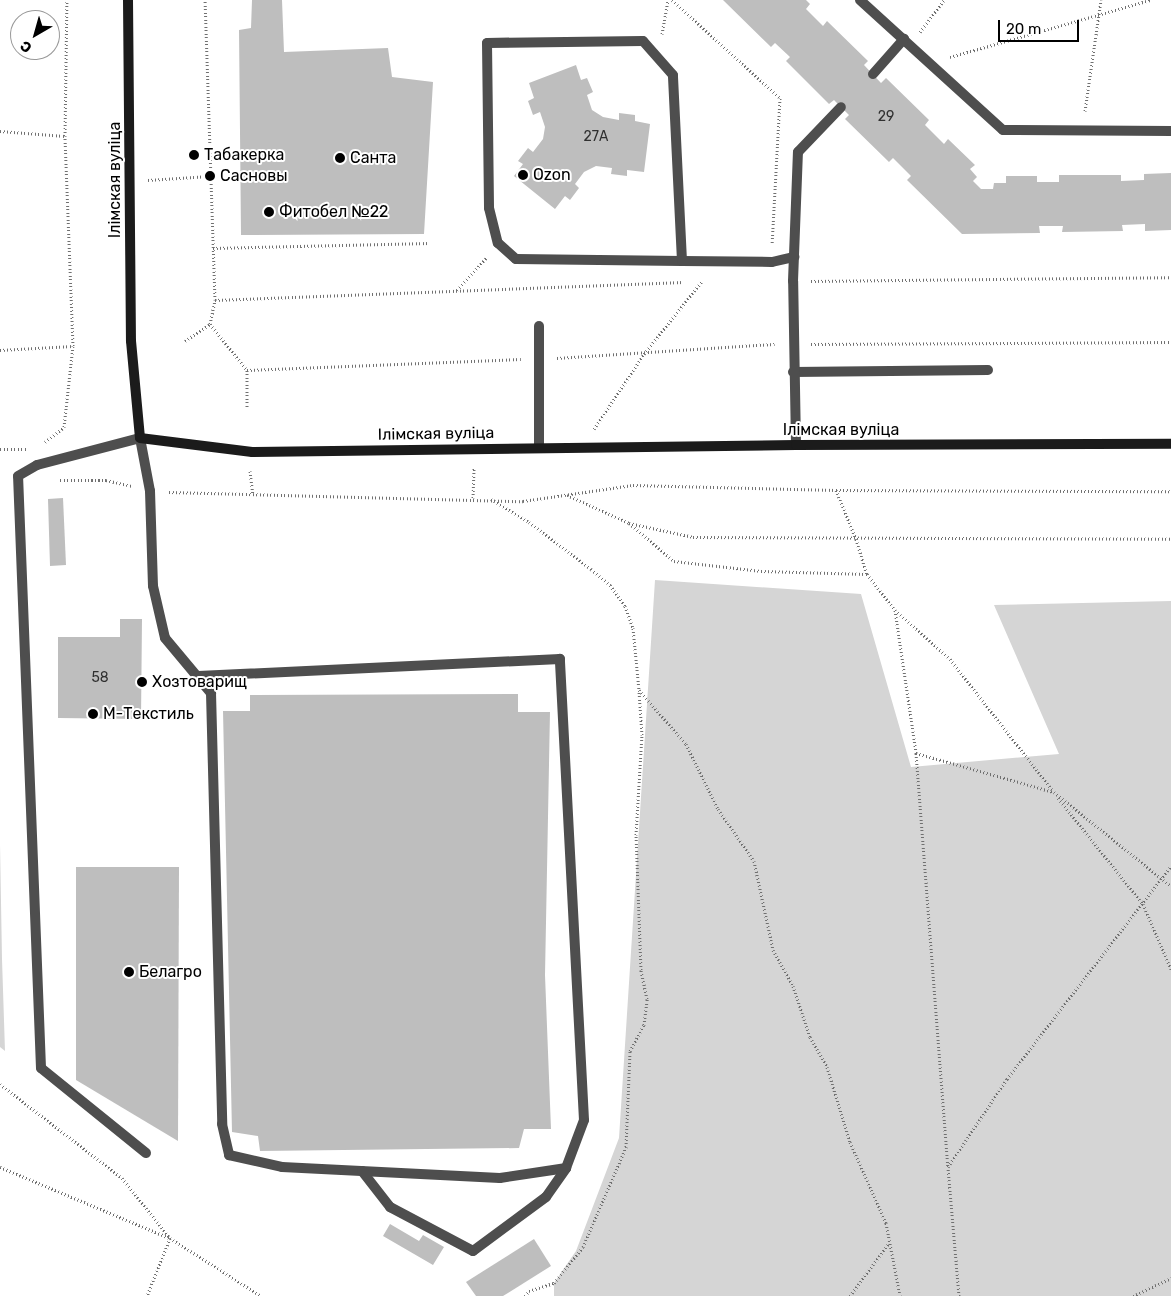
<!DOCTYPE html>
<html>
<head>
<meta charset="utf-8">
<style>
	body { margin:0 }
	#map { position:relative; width:1171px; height:1296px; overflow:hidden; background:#fff; font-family:Rubik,sans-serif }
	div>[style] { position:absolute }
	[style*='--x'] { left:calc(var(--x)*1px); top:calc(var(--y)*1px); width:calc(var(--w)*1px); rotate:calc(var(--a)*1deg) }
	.green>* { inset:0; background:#d5d5d5 }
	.building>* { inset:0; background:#bebebe }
	.path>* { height:3px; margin-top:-1.5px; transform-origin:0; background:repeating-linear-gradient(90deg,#707070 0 1px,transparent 0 3.5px) }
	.lane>* { height:10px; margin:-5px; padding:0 5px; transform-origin:5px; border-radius:5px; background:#4e4e4e }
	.secondary>* { height:10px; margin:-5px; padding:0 5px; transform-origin:5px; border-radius:5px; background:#1b1b1b }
	.dots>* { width:14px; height:14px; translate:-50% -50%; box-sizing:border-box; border:2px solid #fff; border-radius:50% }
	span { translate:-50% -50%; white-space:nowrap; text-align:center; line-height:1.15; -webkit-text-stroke:4px #fff; paint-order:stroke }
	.number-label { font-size:14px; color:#303030 }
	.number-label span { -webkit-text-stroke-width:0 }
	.poi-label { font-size:16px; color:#000 }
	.left { translate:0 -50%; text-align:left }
	.street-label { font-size:16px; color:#000 }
	.north { position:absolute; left:10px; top:10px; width:50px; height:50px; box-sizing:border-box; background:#fff; border:1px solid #999; border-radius:50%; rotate:218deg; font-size:14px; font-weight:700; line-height:20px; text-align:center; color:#000 }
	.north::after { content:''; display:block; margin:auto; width:18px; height:22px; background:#000; clip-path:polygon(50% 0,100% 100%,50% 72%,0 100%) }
	.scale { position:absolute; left:998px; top:20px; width:81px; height:22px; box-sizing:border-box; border:2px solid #000; border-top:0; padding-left:6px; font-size:15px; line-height:18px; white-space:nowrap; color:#000; -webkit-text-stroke:4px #fff; paint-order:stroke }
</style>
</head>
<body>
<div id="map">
	<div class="green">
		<i style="clip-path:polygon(655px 580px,861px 594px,911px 767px,1059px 754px,994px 605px,1171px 601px,1171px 1296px,554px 1296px,554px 1283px,576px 1251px,619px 1138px)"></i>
		<i style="clip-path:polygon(0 844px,2px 959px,5px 1051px,0 1047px)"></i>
	</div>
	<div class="building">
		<i style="clip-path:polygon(252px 0,282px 0,284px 52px,388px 48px,392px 77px,433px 82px,424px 234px,241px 235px,239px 30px,251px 28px)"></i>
		<i style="clip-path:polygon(723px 0,806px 0,810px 4px,806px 9px,823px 26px,827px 21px,868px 61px,864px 65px,881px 83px,886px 78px,929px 120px,925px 125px,944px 144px,948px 139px,975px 165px,970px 169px,977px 177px,973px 181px,981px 189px,993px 189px,994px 183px,1006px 183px,1006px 176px,1037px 176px,1037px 182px,1059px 182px,1059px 175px,1121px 175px,1121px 181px,1144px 180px,1144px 174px,1171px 173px,1171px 230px,1145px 231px,1145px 224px,1122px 225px,1123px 231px,1062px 232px,1063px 226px,1039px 226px,1040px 233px,962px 234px,907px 180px,911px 176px,893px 158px,889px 162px,845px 119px,849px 115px,834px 100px,829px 104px,786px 61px,790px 57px,775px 43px,771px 47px)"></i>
		<i style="clip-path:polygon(576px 65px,581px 80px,587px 78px,593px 92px,587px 95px,592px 110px,603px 117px,619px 120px,619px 113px,635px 115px,635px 121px,650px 124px,644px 172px,627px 170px,627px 176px,611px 174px,612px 168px,596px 166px,584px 172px,575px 184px,579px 188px,570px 200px,565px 196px,555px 209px,514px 176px,523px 164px,518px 161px,528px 148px,533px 152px,543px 139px,545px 127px,540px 112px,533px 115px,528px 101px,534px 98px,529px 83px)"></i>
		<i style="clip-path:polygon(63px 498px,66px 565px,50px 566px,48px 499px)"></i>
		<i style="clip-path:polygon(120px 619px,142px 619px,141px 719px,58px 718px,58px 637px,120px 637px)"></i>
		<i style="clip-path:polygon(518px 694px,518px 712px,550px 712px,545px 975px,551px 1129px,524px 1129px,519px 1148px,260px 1151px,258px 1136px,232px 1132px,223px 711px,250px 711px,250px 695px)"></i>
		<i style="clip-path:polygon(76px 867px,179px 867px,178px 1141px,76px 1080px)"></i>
		<i style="clip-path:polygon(390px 1224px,419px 1241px,423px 1235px,444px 1247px,433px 1265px,383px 1236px)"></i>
		<i style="clip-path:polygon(534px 1239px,551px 1266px,503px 1296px,476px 1296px,466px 1282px)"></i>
	</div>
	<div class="path">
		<i style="--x:672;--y:0;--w:146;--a:42.2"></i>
		<i style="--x:780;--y:98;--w:146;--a:93.1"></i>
		<i style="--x:920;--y:32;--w:40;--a:-53"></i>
		<i style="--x:662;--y:34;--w:35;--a:-80"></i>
		<i style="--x:950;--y:57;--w:208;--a:-15.9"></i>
		<i style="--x:1085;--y:111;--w:112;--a:-81.8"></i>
		<i style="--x:0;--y:131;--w:65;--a:4.4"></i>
		<i style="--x:148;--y:180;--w:62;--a:-3.7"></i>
		<i style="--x:213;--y:248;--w:217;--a:-1.3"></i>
		<i style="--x:811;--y:281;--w:360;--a:-0.6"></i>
		<i style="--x:457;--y:290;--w:45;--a:-47.7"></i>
		<i style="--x:215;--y:300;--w:469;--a:-2.2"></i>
		<i style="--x:210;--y:324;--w:59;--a:51.2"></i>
		<i style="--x:247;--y:370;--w:37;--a:90"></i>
		<i style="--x:185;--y:341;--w:30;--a:-34"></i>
		<i style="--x:210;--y:324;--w:25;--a:-78"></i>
		<i style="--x:215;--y:300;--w:300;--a:-91.9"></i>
		<i style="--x:811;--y:344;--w:360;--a:-0.3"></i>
		<i style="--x:0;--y:350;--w:73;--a:-3.1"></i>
		<i style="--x:557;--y:358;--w:218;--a:-3.7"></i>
		<i style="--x:247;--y:370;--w:274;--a:-2.3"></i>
		<i style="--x:594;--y:429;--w:90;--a:-56.3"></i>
		<i style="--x:644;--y:354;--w:93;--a:-51.5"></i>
		<i style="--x:45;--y:442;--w:24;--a:-38"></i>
		<i style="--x:64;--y:427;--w:81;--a:-83.7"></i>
		<i style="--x:73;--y:346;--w:210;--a:-92.2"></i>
		<i style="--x:65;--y:136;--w:136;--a:-89.2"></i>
		<i style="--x:0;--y:449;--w:26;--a:0"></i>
		<i style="--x:250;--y:471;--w:24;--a:83"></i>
		<i style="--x:60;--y:480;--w:46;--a:0"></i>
		<i style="--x:106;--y:480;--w:26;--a:13"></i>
		<i style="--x:836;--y:490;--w:53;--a:67.8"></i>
		<i style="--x:856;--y:539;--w:37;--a:73"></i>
		<i style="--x:169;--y:492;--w:354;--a:1.5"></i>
		<i style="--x:523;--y:501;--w:111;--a:-8.3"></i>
		<i style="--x:633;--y:485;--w:203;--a:1.4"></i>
		<i style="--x:836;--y:490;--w:335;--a:0.2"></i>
		<i style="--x:567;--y:495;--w:68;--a:24.3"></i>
		<i style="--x:629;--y:523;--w:66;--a:12.3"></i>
		<i style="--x:693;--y:537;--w:478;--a:0.2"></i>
		<i style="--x:473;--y:498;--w:31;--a:-88"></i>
		<i style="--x:491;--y:499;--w:44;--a:31.2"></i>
		<i style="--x:529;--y:522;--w:78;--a:37.2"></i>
		<i style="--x:591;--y:569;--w:25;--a:40"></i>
		<i style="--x:610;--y:585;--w:26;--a:54"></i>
		<i style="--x:625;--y:606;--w:23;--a:70"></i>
		<i style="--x:633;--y:628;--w:62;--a:84.5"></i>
		<i style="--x:639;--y:690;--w:72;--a:49"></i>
		<i style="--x:686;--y:744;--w:72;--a:63.8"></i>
		<i style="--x:718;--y:809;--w:63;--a:55.3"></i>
		<i style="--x:754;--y:861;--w:91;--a:77.9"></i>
		<i style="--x:773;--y:950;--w:41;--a:60.9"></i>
		<i style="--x:793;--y:986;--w:54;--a:71.6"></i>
		<i style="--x:810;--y:1037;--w:34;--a:60"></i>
		<i style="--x:827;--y:1067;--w:78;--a:73"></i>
		<i style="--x:850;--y:1142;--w:89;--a:66"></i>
		<i style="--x:886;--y:1223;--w:74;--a:79.1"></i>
		<i style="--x:629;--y:523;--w:59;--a:40.2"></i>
		<i style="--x:674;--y:561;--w:88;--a:6.6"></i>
		<i style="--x:761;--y:571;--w:106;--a:1.6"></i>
		<i style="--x:867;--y:574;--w:46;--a:52.1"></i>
		<i style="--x:895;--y:610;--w:145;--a:81.6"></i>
		<i style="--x:916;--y:753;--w:143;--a:15.8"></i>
		<i style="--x:1054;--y:792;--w:150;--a:38.8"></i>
		<i style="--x:895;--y:610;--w:74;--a:41.7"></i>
		<i style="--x:950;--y:659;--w:167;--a:52"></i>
		<i style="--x:916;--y:753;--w:414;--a:85.6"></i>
		<i style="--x:1058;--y:798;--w:136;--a:51.3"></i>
		<i style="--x:1143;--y:904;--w:71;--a:66.7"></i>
		<i style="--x:0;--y:1084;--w:154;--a:37.6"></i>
		<i style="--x:122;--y:1178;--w:77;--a:51.3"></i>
		<i style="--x:170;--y:1238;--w:108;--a:32.5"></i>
		<i style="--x:0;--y:1167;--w:184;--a:22.7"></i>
		<i style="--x:170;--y:1238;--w:62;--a:111.6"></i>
		<i style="--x:525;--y:1296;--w:6;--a:-51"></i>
		<i style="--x:529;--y:1291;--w:26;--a:-18"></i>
		<i style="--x:554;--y:1283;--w:46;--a:-51.1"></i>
		<i style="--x:583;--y:1247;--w:109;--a:-66.7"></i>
		<i style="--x:626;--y:1147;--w:96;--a:-87.6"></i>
		<i style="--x:630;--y:1051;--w:30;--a:-62"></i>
		<i style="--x:644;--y:1025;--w:26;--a:-83"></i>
		<i style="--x:647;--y:999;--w:30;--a:-102"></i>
		<i style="--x:641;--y:970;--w:135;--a:-92.1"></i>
		<i style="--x:636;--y:835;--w:100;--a:-86.6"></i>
		<i style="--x:642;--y:735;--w:44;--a:-93.9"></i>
		<i style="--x:850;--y:1296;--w:66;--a:-53.7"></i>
		<i style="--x:959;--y:1296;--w:129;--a:-94.9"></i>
		<i style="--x:948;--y:1167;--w:106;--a:-56.2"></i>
		<i style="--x:1007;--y:1079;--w:269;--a:-52.4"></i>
		<i style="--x:1133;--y:1296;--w:42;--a:-25.3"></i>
	</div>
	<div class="lane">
		<i style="--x:860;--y:0;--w:193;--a:42.3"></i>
		<i style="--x:1003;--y:130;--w:168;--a:0.3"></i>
		<i style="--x:873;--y:74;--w:47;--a:-48.5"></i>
		<i style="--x:682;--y:261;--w:186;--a:-92.8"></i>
		<i style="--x:673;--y:75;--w:45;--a:-131.4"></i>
		<i style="--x:643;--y:41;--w:156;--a:179.3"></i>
		<i style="--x:487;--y:43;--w:165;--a:89.3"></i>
		<i style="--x:489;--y:208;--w:36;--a:76"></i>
		<i style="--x:498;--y:243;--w:24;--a:42"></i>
		<i style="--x:516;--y:259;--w:166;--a:0.7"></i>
		<i style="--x:682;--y:261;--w:90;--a:0.6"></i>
		<i style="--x:772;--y:262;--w:23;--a:-13"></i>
		<i style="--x:539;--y:326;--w:122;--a:90"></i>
		<i style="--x:793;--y:372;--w:195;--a:-0.6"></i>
		<i style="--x:796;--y:445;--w:164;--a:-91"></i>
		<i style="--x:793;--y:281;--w:129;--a:-87.8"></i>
		<i style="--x:798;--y:152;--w:62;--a:-46.3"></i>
		<i style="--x:146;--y:1153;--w:135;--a:-141"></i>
		<i style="--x:41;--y:1068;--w:592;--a:-92.22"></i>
		<i style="--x:18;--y:476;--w:22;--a:-30"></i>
		<i style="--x:37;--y:465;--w:106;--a:-14.7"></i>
		<i style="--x:140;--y:438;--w:54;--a:79.3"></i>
		<i style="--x:150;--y:491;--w:95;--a:88.2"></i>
		<i style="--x:153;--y:586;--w:53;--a:77"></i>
		<i style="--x:165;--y:638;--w:72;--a:50.1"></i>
		<i style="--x:211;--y:693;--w:431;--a:88.5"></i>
		<i style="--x:222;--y:1124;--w:32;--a:77"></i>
		<i style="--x:229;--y:1155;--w:54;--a:12.8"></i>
		<i style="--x:282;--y:1167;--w:218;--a:2.9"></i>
		<i style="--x:500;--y:1178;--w:67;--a:-8.6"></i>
		<i style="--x:566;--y:1168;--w:51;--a:-69.4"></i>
		<i style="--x:584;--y:1120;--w:462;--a:-93"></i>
		<i style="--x:560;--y:659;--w:362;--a:177.3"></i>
		<i style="--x:362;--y:1171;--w:46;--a:52.1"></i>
		<i style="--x:390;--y:1207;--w:94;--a:27.9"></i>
		<i style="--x:473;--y:1251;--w:91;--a:-36.5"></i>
		<i style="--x:546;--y:1197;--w:35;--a:-55"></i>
	</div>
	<div class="secondary">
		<i style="--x:128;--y:0;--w:341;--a:89.5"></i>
		<i style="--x:131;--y:341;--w:97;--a:84.7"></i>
		<i style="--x:140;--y:438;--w:113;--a:7.1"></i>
		<i style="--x:252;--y:452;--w:544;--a:-0.74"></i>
		<i style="--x:796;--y:445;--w:375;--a:-0.2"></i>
	</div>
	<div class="dots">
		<i style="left:194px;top:155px;background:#000"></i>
		<i style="left:340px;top:158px;background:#000"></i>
		<i style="left:523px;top:175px;background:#000"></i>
		<i style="left:210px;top:176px;background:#000"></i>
		<i style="left:269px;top:212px;background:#000"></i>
		<i style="left:142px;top:682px;background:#000"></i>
		<i style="left:93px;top:714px;background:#000"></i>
		<i style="left:129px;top:972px;background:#000"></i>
	</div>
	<div class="number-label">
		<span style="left:886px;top:117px">29</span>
		<span style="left:596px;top:137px">27А</span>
		<span style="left:100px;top:678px">58</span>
	</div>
	<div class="poi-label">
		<span class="left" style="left:204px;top:155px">Табакерка</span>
		<span class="left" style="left:350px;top:158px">Санта</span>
		<span class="left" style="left:533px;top:175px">Ozon</span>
		<span class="left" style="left:220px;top:176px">Сасновы</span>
		<span class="left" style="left:279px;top:212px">Фитобел №22</span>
		<span class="left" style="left:152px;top:682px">Хозтоварищ</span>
		<span class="left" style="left:103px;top:714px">М-Текстиль</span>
		<span class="left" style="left:139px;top:972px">Белагро</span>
	</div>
	<div class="street-label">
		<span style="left:115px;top:180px;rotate:-90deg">Ілімская вуліца</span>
		<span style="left:841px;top:430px">Ілімская вуліца</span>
		<span style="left:436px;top:434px;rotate:-1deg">Ілімская вуліца</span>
	</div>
	<div class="north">С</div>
	<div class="scale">20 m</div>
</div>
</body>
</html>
